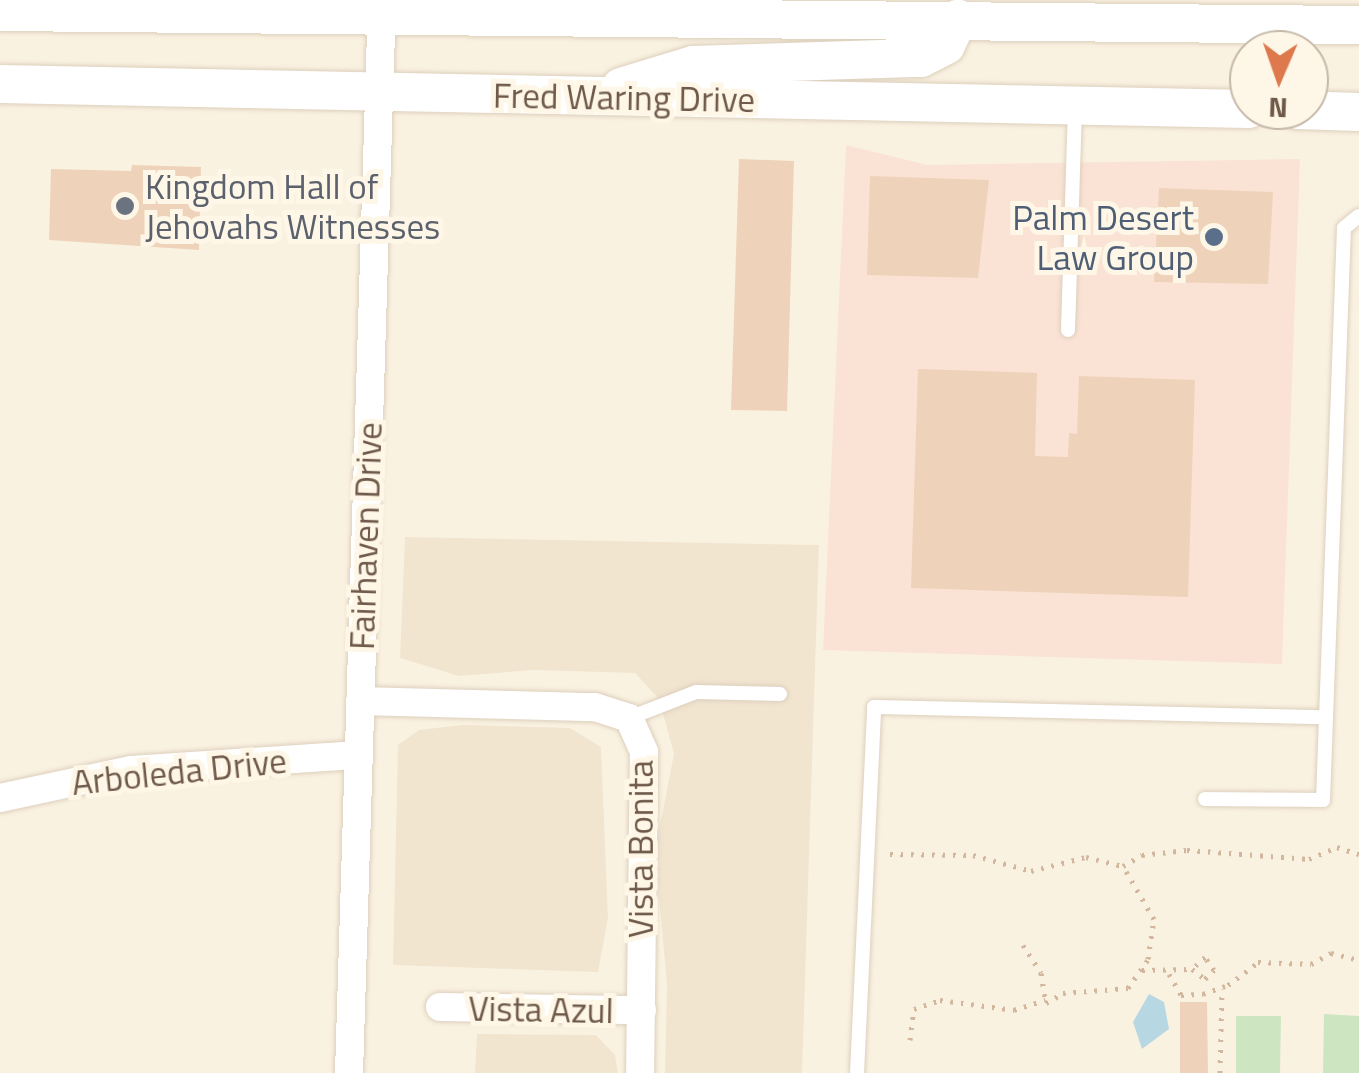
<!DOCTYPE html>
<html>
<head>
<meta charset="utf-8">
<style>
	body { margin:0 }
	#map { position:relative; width:1359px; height:1073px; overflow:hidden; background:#faf2e1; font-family:"Titillium Web",sans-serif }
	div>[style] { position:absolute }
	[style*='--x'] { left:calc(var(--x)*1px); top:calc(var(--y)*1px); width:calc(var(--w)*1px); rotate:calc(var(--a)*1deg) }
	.residential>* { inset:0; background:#f1e5d0 }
	.commercial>* { inset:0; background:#fae3d5 }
	.green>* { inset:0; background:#cde6c1 }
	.water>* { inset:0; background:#b7d8e2 }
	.building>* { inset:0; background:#eed3ba }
	.path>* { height:5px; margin-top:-2.5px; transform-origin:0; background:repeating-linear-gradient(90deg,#d2b69e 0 2.5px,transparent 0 10.5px) }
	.roads { filter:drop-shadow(0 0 2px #ddcfbd) drop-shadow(0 0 2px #ddcfbd) }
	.service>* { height:14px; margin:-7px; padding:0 7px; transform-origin:7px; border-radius:7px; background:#fff }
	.minor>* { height:28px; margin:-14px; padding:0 14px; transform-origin:14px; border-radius:14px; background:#fff }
	.secondary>* { height:38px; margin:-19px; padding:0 19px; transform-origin:19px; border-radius:19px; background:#fff }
	.dots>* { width:28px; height:28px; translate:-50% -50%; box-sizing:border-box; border:5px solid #fef6e6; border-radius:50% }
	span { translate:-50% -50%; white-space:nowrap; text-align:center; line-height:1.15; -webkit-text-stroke:10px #fef6e6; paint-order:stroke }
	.street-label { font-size:35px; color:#6f5a4a }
	.worship-label { font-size:35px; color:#5b616d }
	.left { translate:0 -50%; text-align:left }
	.service-label { font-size:35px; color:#4e5e75 }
	.right { translate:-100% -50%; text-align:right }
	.north { position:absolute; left:1229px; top:30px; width:100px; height:100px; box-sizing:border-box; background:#fef6e6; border:2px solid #c5b8a8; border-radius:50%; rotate:182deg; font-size:28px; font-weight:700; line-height:40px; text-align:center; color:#6f5a4a }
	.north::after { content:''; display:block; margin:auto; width:35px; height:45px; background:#dd794d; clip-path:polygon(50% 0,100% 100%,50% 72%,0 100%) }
</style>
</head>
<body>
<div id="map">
	<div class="residential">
		<i style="clip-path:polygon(405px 537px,819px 545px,802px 1073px,665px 1073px,667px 985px,655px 851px,674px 754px,659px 699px,635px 673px,534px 670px,459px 676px,400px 658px)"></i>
		<i style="clip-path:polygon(462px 725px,570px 728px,601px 747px,608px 918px,598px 972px,393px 965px,398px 745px,419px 730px)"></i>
		<i style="clip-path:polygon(477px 1034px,596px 1035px,615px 1055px,618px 1073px,475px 1073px)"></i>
	</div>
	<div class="commercial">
		<i style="clip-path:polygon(846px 145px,927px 165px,1300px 159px,1282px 664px,823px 650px)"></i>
	</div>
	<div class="green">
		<i style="clip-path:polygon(1324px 1014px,1359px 1016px,1359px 1073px,1323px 1073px)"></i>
		<i style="clip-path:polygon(1236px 1016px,1281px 1016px,1280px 1073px,1236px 1073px)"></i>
	</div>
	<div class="water">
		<i style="clip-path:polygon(1149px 994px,1164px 1002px,1169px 1029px,1142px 1049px,1133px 1022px)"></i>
	</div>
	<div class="building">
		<i style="clip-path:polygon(739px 159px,794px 161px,787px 411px,731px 410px)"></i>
		<i style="clip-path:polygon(132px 165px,201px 167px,199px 250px,49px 240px,51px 169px,131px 171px)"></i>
		<i style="clip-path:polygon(870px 176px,989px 180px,978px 278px,867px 275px)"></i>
		<i style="clip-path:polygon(1159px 188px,1273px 192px,1268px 284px,1154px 282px)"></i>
		<i style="clip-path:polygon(918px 369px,1037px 373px,1035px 456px,1068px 457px,1069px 433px,1077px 434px,1079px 376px,1195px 380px,1188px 597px,911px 588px)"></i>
		<i style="clip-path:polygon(1180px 1002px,1207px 1002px,1208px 1073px,1180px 1073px)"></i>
	</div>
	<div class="path">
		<i style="--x:890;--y:854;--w:83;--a:0.7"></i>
		<i style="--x:973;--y:855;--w:60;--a:15.4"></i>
		<i style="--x:1031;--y:871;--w:57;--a:-14.3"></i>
		<i style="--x:1086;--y:857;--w:38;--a:14"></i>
		<i style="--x:1123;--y:866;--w:22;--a:-30"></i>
		<i style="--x:1142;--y:855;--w:45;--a:-6.3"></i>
		<i style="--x:1187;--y:850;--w:122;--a:4.2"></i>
		<i style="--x:1309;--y:859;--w:30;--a:-23"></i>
		<i style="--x:1337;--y:847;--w:23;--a:18"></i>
		<i style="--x:1023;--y:945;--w:33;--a:57"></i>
		<i style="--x:1041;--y:973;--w:30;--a:81"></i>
		<i style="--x:1046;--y:1003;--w:20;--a:-30"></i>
		<i style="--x:1063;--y:993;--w:65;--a:-4.4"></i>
		<i style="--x:1128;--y:988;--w:35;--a:-55"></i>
		<i style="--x:1148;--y:959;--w:40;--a:-81.5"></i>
		<i style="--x:1154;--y:919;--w:61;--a:-120.3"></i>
		<i style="--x:1142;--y:970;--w:50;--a:-1.1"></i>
		<i style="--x:1192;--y:969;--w:16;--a:38"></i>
		<i style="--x:1205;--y:979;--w:13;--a:-45"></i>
		<i style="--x:1214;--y:970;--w:16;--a:-125"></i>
		<i style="--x:1205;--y:957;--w:18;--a:137"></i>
		<i style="--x:1169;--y:974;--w:24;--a:60"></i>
		<i style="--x:1181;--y:995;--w:22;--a:-3"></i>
		<i style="--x:1203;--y:994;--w:27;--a:-20"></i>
		<i style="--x:1228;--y:985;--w:38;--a:-37"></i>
		<i style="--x:1258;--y:962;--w:53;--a:2.2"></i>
		<i style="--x:1311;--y:964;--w:23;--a:-29"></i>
		<i style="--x:1331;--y:953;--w:29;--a:14"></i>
		<i style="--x:910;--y:1040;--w:31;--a:-83"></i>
		<i style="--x:914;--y:1009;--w:28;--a:-19"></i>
		<i style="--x:940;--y:1000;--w:75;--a:7.7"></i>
		<i style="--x:1014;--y:1010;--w:33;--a:-18"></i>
		<i style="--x:1220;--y:1073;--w:84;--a:-88.6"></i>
	</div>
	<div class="roads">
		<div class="service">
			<i style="--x:1068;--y:330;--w:225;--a:-88.2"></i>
			<i style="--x:629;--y:718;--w:72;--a:-21.2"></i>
			<i style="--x:696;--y:692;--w:84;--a:1.4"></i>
			<i style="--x:1205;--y:799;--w:118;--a:0.5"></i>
			<i style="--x:1323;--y:800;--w:572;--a:-87.9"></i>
			<i style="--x:1344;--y:228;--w:19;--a:-39"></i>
			<i style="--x:857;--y:1073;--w:366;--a:-87.3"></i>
			<i style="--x:874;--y:707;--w:452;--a:1.3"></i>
		</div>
		<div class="minor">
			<i style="--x:360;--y:701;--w:235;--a:1.5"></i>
			<i style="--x:595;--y:707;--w:36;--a:18"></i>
			<i style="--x:629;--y:718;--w:37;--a:66"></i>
			<i style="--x:644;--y:752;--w:321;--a:90.7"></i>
			<i style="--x:0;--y:798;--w:134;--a:-12.1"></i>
			<i style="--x:131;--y:770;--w:228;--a:-3.8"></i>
			<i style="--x:440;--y:1007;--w:202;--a:0.9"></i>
			<i style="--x:349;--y:1073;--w:1074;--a:-88.24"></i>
		</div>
		<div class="secondary">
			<i style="--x:0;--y:12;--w:1359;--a:0.55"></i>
			<i style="--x:0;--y:84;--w:1249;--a:1.15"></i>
			<i style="--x:621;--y:87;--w:75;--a:-17"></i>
			<i style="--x:693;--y:65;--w:228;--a:-1.8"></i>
			<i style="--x:921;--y:58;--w:28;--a:-27"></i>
			<i style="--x:946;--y:45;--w:29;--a:-65"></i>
			<i style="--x:1297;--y:110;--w:62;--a:1.8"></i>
		</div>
	</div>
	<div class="dots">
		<i style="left:125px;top:206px;background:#6b7280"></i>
		<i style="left:1214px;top:237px;background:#5c6f8a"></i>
	</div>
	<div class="street-label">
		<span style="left:624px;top:97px;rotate:1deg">Fred Waring Drive</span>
		<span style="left:365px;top:536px;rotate:-88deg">Fairhaven Drive</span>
		<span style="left:179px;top:771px;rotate:-6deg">Arboleda Drive</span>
		<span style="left:640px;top:849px;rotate:-90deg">Vista Bonita</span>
		<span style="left:541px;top:1009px;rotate:1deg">Vista Azul</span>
	</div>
	<div class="worship-label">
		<span class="left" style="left:145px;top:206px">Kingdom Hall of<br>Jehovahs Witnesses</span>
	</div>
	<div class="service-label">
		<span class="right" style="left:1194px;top:237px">Palm Desert<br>Law Group</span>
	</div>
	<div class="north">N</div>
</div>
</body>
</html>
